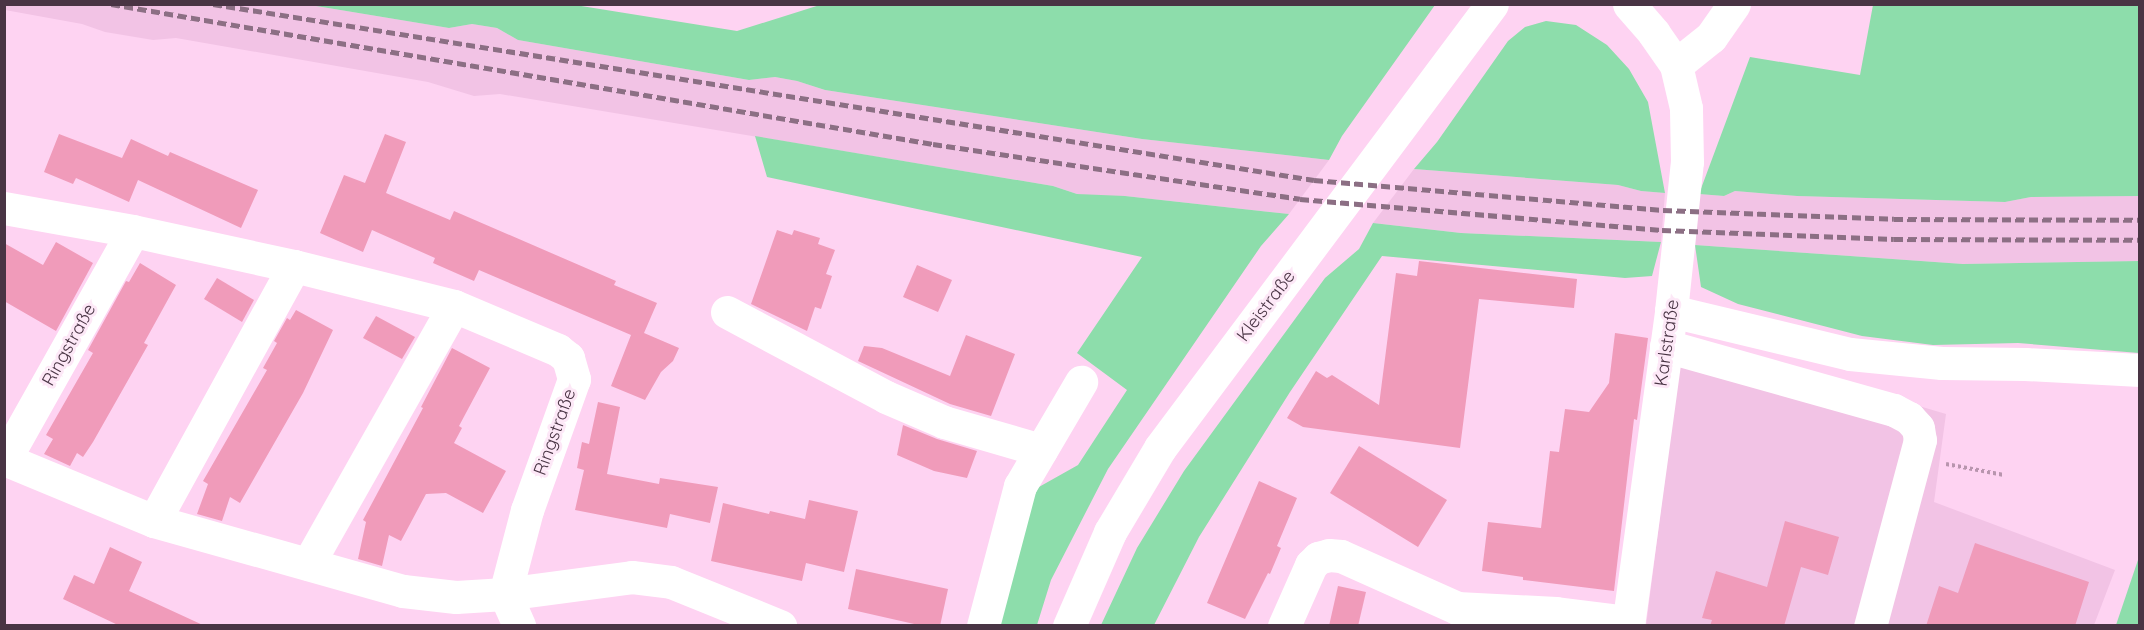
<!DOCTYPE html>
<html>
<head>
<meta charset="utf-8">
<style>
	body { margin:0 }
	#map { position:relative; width:2144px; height:630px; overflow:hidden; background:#fed3f2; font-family:Quicksand,sans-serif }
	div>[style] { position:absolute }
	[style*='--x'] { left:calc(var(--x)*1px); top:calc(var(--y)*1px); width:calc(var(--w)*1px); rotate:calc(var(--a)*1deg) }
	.built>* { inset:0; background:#f2c3e5 }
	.green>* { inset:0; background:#8dddab }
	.building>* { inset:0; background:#f09bba }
	.path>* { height:4px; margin-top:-2px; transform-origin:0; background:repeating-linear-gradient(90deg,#b895ae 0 3px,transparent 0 6px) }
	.minor>* { height:33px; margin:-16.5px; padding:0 16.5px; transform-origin:16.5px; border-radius:16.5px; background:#fff }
	.major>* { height:33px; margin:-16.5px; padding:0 16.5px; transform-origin:16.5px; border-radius:16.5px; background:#fff }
	.rail>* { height:4.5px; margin-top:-2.25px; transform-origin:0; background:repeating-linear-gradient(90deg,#8c6f84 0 9px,transparent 0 13.5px) }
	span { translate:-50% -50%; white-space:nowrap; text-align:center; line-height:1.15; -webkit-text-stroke:6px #fde8f7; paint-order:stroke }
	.street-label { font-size:18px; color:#493444 }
	.frame { position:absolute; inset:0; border:6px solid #493444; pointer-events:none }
</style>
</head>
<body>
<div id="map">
	<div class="built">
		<i style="clip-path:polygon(4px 5px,310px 5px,449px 28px,472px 24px,497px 28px,518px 40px,749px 80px,775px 77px,797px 81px,825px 90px,1142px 139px,1329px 160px,1289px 214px,1125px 196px,1101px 197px,1077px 194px,1053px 186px,500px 94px,474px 96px,428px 82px,176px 38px,153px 40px,105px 32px,82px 24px,5px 10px)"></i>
		<i style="clip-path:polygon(1414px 169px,1618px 185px,1641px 191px,1665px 193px,1661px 242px,1461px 233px,1373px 223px)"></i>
		<i style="clip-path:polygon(1735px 191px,1797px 196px,2005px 202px,2031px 197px,2139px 196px,2139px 261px,1963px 264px,1695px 245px,1699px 194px,1724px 196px)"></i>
		<i style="clip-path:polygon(1683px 336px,1946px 414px,1934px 502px,2115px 570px,2094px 625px,1646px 626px)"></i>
	</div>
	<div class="green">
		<i style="clip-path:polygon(575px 5px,737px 31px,823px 4px,1435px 5px,1342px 136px,1329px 160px,1142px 139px,825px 90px,797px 81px,775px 77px,749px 80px,518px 40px,497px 28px,472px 24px,449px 28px,310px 5px)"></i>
		<i style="clip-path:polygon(1873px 5px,2139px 5px,2139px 196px,2031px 197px,2005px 202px,1797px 196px,1735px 191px,1724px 196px,1699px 194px,1750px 57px,1860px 75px)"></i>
		<i style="clip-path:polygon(1546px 21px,1576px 25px,1607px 45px,1629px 69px,1648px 102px,1665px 193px,1641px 191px,1618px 185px,1414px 169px,1437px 142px,1508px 41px,1525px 27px)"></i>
		<i style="clip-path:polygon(755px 136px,1053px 186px,1077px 194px,1125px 196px,1289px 214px,1261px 246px,1108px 469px,1051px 580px,1037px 625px,998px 625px,1030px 492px,1078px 465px,1127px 390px,1077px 353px,1142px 257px,767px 177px)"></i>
		<i style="clip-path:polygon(1373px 223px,1461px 233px,1661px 242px,1652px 276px,1625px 278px,1382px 256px,1290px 392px,1199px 537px,1154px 625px,1101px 625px,1137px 548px,1184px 471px,1325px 278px,1359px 249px)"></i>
		<i style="clip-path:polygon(1695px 245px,1963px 264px,2139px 261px,2139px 353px,2018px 343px,1933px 345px,1862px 336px,1738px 304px,1701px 287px)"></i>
		<i style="clip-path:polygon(2139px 557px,2139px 625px,2116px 625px)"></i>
	</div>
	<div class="building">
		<i style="clip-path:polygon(59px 134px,122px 158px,131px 139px,168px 156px,170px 152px,258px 190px,241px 228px,138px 180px,129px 202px,76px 178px,73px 184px,44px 172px)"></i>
		<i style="clip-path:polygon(385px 134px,406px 142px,386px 193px,450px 220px,454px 211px,616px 281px,614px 285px,657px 303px,644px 333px,679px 348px,673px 361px,661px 372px,645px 400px,611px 386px,631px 335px,479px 270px,474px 281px,433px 263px,435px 258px,372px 230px,363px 252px,320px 233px,344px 175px,365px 183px)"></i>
		<i style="clip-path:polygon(777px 230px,792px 235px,794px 230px,820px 238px,818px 244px,835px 250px,826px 274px,832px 276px,821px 309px,815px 307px,807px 331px,751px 304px)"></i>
		<i style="clip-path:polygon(56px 242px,93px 263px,56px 331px,4px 301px,4px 243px,43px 265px)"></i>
		<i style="clip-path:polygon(1419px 261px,1577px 279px,1574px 308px,1479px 299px,1460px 448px,1303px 427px,1287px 418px,1316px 371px,1327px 378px,1332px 375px,1379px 405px,1396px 273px,1417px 276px)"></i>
		<i style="clip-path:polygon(140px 263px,176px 285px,144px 343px,148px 345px,93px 442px,83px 457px,77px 453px,70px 466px,44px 454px,53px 439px,46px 435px,93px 353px,88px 350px,126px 281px,129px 282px)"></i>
		<i style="clip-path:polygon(917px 265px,952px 280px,938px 312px,903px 297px)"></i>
		<i style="clip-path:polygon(217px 278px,254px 300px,242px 322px,204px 299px)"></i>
		<i style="clip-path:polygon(296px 310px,333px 330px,303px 393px,240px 503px,230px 497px,222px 521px,197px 514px,208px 484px,203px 481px,267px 370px,263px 368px,277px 343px,274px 341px,287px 318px,290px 320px)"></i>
		<i style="clip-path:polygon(376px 316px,415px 337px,402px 359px,363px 338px)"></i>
		<i style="clip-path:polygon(1615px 333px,1648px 338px,1637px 420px,1634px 419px,1614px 591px,1523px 580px,1523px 577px,1482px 571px,1488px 522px,1541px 528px,1550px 451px,1559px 452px,1565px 409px,1589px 412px,1609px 383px)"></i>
		<i style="clip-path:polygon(966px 335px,1015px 354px,991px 416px,950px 404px,858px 361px,864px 346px,882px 348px,950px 376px)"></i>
		<i style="clip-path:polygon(452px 348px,490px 368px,459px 426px,462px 428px,454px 443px,506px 471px,483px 513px,446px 493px,426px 494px,401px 541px,389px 535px,382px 566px,358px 559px,366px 522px,363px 520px,423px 408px,421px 407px)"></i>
		<i style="clip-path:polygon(598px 402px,620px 407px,607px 474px,659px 484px,660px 478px,718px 487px,710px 523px,670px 514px,667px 528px,575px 510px,584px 470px,577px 468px,582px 442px,589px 444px)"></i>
		<i style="clip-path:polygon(903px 425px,937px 439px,977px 451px,967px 478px,934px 471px,897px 455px)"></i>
		<i style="clip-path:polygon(1359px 446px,1447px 500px,1418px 547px,1330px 493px)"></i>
		<i style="clip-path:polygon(1259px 481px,1297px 498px,1277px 546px,1281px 548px,1270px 574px,1268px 573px,1245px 619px,1207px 603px)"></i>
		<i style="clip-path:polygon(809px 500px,858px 511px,844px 572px,806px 563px,802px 581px,711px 561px,723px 503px,769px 514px,770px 511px,805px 519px)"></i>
		<i style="clip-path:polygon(1785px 521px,1839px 537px,1828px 575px,1801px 567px,1784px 626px,1710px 626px,1712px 620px,1702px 618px,1716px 571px,1767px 587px)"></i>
		<i style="clip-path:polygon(1975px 543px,2089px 582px,2075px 626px,1926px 626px,1939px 586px,1958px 593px)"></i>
		<i style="clip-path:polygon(110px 547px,142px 562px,129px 591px,205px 626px,120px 626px,63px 599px,74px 575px,94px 584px)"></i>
		<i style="clip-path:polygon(856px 569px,948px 589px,940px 626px,923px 626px,848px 609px)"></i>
		<i style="clip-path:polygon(1338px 586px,1366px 592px,1358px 626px,1329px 626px)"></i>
	</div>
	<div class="path">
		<i style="--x:1946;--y:464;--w:59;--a:10.7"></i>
	</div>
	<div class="minor">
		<i style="--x:1676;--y:65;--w:45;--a:-38.7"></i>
		<i style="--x:1711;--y:37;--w:40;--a:-55.1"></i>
		<i style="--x:4;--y:208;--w:131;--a:10.1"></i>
		<i style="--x:133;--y:231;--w:165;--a:12.3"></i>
		<i style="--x:294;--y:266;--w:165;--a:14"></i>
		<i style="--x:454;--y:306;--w:113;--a:22.9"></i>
		<i style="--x:558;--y:350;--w:13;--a:39"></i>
		<i style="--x:568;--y:358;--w:22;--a:74"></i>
		<i style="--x:574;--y:379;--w:139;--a:109.7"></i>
		<i style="--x:527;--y:510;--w:87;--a:104.7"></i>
		<i style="--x:505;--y:594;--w:35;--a:66"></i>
		<i style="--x:1671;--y:311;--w:184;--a:13.5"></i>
		<i style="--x:1850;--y:354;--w:92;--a:5.6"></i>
		<i style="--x:1942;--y:363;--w:83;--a:0.7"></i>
		<i style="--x:2025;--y:364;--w:115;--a:3"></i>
		<i style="--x:727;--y:312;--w:180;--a:28.1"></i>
		<i style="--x:886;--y:397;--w:63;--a:23.3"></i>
		<i style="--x:944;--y:422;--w:101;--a:16.1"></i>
		<i style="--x:1666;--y:346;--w:237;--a:15.7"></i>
		<i style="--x:1894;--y:410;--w:17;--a:28"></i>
		<i style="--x:1909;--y:418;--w:13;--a:48"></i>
		<i style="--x:1918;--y:428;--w:12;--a:81"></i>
		<i style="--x:1920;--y:440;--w:193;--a:105"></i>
		<i style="--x:4;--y:459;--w:162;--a:22.5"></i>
		<i style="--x:154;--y:521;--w:259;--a:15.7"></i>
		<i style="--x:403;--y:591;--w:53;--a:6.5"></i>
		<i style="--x:456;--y:597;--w:49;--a:-3.5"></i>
		<i style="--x:505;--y:594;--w:128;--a:-7.6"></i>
		<i style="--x:632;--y:577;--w:39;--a:7"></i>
		<i style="--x:671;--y:582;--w:118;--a:22"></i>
		<i style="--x:5;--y:459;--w:261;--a:-60.7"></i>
		<i style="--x:154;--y:521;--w:291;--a:-61.2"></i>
		<i style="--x:308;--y:564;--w:296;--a:-60.5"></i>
		<i style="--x:983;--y:626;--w:145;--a:-75.2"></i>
		<i style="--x:1020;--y:486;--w:121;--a:-59.6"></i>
		<i style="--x:1284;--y:626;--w:67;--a:-66.1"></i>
		<i style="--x:1311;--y:565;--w:10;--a:-45"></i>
		<i style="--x:1318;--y:558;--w:11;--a:-15"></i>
		<i style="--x:1329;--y:555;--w:12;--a:5"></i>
		<i style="--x:1341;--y:556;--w:127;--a:24.1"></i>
		<i style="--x:1457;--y:608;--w:99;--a:2.9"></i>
		<i style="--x:1556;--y:613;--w:73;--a:7.1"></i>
		<i style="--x:1628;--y:626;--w:318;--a:-82.2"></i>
		<i style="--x:1671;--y:311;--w:150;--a:-83.9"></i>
		<i style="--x:1687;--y:162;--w:54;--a:-91.1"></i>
		<i style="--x:1686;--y:108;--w:44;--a:-103.1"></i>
		<i style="--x:1676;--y:65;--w:39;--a:-125"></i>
		<i style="--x:1654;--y:33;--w:38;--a:-131"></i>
	</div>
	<div class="major">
		<i style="--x:1069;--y:626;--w:103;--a:-66.4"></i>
		<i style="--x:1110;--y:532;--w:98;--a:-59.2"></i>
		<i style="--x:1160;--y:448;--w:554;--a:-53.21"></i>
	</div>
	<div class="rail">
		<i style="--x:111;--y:4;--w:834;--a:9.67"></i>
		<i style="--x:933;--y:144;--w:371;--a:8.5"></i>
		<i style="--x:1300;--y:199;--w:363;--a:4.9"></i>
		<i style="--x:1662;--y:230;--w:232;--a:2.2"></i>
		<i style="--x:1894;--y:239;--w:246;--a:0.2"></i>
		<i style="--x:213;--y:4;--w:1115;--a:9.08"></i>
		<i style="--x:1314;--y:180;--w:350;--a:4.9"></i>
		<i style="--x:1663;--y:210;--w:231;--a:2.2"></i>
		<i style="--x:1894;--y:219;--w:246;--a:0.2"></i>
	</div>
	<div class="street-label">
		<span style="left:1266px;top:306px;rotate:-53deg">Kleistraße</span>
		<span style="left:1667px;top:343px;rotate:-82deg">Karlstraße</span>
		<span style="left:69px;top:345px;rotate:-61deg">Ringstraße</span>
		<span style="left:555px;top:432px;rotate:-70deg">Ringstraße</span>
	</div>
	<div class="frame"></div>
</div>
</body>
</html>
